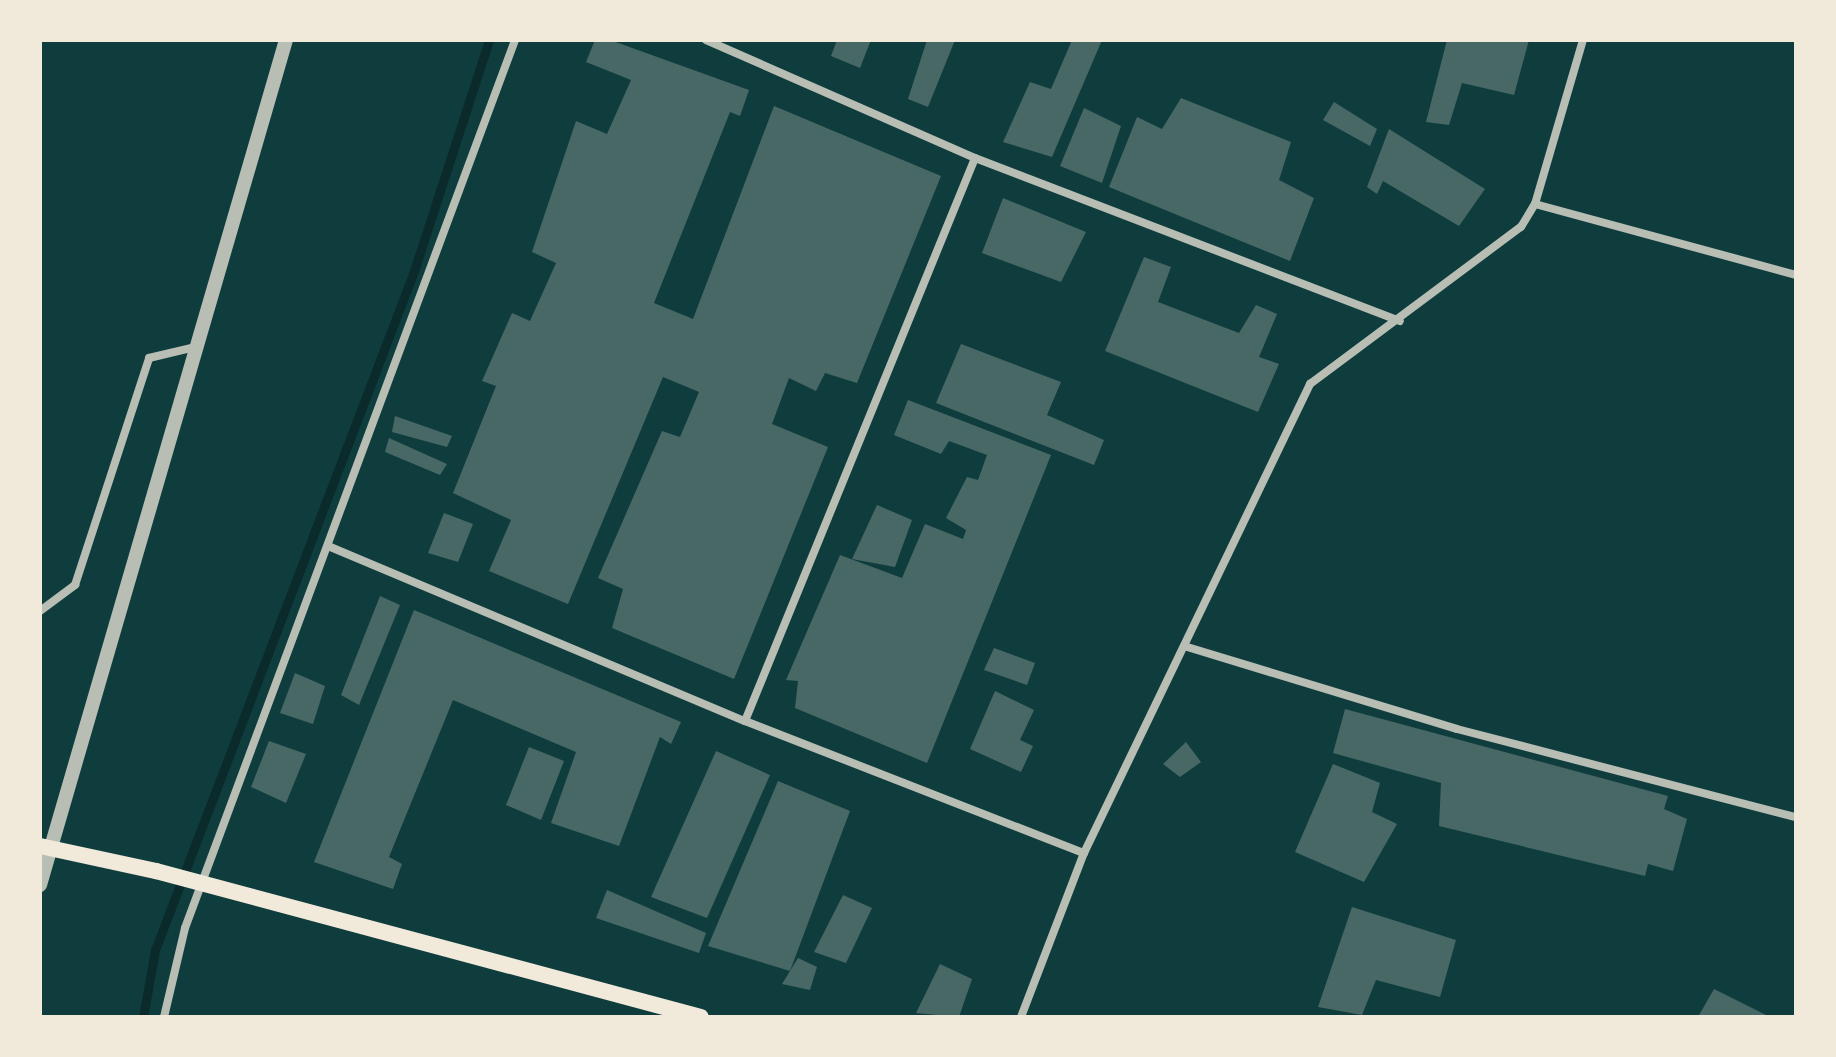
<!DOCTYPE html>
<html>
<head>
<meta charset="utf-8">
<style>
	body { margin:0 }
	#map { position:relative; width:1836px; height:1057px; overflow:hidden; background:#0f3d3e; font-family:"Nunito Sans",sans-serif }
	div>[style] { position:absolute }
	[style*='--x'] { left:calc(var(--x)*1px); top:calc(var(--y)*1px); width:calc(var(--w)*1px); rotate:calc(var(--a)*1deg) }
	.stream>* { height:9px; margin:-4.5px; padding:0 4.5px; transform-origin:4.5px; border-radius:4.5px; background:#0a2a2b }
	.building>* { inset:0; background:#486865 }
	.minor>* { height:8px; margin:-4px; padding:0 4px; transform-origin:4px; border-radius:4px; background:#b8beb3 }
	.tertiary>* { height:14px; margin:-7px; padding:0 7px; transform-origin:7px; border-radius:7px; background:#b8beb3 }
	.secondary>* { height:16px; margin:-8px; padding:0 8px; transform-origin:8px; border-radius:8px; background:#f1e9da }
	span { translate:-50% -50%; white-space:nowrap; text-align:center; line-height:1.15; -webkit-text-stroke:8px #f1e9da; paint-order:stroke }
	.frame { position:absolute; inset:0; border:42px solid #f1e9da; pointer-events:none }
</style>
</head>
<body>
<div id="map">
	<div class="stream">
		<i style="--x:143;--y:1017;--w:68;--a:-79.8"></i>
		<i style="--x:155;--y:950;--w:727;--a:-69.12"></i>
		<i style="--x:414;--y:271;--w:243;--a:-72"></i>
	</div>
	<div class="building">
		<i style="clip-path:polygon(595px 40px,610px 40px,749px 90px,740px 116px,730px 112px,654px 303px,693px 319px,774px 106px,941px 176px,857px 383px,825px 373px,816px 391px,789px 378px,772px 424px,828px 447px,734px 679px,612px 628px,623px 589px,598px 578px,662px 431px,680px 437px,699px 392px,663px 377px,568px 604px,489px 571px,511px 520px,453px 493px,496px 386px,482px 381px,512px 313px,530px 321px,556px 263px,532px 252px,576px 121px,607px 134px,631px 80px,586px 62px)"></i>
		<i style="clip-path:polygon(837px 40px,871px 40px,860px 68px,831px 56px)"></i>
		<i style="clip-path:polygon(927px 40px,955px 40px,928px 107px,908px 99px)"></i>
		<i style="clip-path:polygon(1072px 40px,1102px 40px,1052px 157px,1003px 142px,1030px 82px,1051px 89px)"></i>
		<i style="clip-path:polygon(1447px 40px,1529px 40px,1514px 95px,1462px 83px,1449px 125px,1426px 122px)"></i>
		<i style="clip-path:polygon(1181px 98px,1291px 142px,1279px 180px,1314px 198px,1290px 261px,1109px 187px,1137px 117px,1162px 129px)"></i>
		<i style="clip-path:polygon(1334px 102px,1377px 129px,1370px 146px,1323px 120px)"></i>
		<i style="clip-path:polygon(1084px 108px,1121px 126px,1102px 183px,1060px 166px)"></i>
		<i style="clip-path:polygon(1389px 129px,1485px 189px,1459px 226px,1383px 181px,1377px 194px,1367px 187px)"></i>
		<i style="clip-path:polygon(1003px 198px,1086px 232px,1061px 282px,982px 253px)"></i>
		<i style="clip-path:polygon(1144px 257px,1171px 267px,1158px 302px,1239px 333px,1256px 305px,1277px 314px,1259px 357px,1279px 364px,1258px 412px,1105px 351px)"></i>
		<i style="clip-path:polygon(961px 344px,1061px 382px,1047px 415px,1104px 440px,1094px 465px,936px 403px)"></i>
		<i style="clip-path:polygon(908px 400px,1051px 455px,927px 763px,795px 708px,798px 681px,786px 680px,840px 555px,902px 578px,925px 524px,963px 539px,966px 530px,946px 518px,967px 477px,978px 480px,987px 455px,949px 441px,941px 454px,894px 435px)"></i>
		<i style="clip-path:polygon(395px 416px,452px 436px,447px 447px,392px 432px)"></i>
		<i style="clip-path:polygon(389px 438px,447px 464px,440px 475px,385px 452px)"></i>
		<i style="clip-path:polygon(877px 505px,912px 520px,895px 567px,852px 559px)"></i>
		<i style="clip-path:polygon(444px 513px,473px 524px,458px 562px,428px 553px)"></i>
		<i style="clip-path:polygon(380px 596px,400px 605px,359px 705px,341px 695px)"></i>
		<i style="clip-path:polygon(414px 610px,681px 722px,671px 744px,660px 737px,619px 846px,551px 823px,576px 752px,453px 700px,389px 857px,402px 864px,393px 889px,314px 862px)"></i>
		<i style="clip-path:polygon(994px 648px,1035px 663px,1027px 685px,984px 670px)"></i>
		<i style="clip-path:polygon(295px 673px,325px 686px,313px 724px,280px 713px)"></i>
		<i style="clip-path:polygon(995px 691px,1034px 710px,1020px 740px,1033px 746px,1021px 772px,970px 749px)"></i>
		<i style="clip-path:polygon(1345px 709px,1668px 796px,1664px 809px,1687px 819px,1673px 871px,1648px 864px,1645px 876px,1439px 826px,1441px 783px,1333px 753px)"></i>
		<i style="clip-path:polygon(269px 741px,306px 754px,286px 803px,251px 787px)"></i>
		<i style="clip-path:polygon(1186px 742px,1201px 762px,1180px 777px,1163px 764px)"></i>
		<i style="clip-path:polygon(529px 747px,564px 761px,541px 820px,506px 805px)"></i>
		<i style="clip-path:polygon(716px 751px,770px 775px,707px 918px,651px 897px)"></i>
		<i style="clip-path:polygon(1333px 764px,1380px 783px,1372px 812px,1397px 824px,1364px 882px,1295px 852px)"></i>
		<i style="clip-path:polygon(778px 781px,850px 811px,790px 971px,708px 946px)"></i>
		<i style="clip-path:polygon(607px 890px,706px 933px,699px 953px,596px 918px)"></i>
		<i style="clip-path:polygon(843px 895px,872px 908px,846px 963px,814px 952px)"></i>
		<i style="clip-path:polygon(1352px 907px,1456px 940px,1440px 997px,1376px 980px,1362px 1015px,1318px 1007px)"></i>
		<i style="clip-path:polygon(798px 958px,817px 967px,810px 990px,782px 984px)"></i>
		<i style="clip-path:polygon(940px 964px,972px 979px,959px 1017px,916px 1013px)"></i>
		<i style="clip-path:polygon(1714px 989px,1770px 1017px,1698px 1017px)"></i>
	</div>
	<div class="minor">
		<i style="--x:706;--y:40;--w:294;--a:23.7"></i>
		<i style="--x:975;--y:158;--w:455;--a:21"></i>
		<i style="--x:1535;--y:204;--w:270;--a:15.2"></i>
		<i style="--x:328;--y:546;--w:452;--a:22.8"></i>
		<i style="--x:745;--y:721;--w:364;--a:21.3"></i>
		<i style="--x:40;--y:611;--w:44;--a:-36.6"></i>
		<i style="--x:75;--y:585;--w:239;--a:-71.9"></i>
		<i style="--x:149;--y:358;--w:47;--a:-13.4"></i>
		<i style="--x:1184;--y:646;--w:285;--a:16.9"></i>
		<i style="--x:1457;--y:729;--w:350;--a:14.6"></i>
		<i style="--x:745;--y:721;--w:608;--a:-67.78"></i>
		<i style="--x:164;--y:1017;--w:91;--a:-76.7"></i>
		<i style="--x:185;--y:928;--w:947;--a:-69.61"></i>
		<i style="--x:1021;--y:1017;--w:176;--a:-69"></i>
		<i style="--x:1084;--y:853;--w:521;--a:-64.27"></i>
		<i style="--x:1310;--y:384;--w:263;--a:-36.7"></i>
		<i style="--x:1521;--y:227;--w:27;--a:-59"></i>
		<i style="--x:1535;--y:204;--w:171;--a:-73.7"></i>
	</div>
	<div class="tertiary">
		<i style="--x:40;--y:885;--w:880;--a:-73.77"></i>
	</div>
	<div class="secondary">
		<i style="--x:40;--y:846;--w:119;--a:12.2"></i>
		<i style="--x:156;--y:871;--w:564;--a:15"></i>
	</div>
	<div class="frame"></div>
</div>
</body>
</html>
